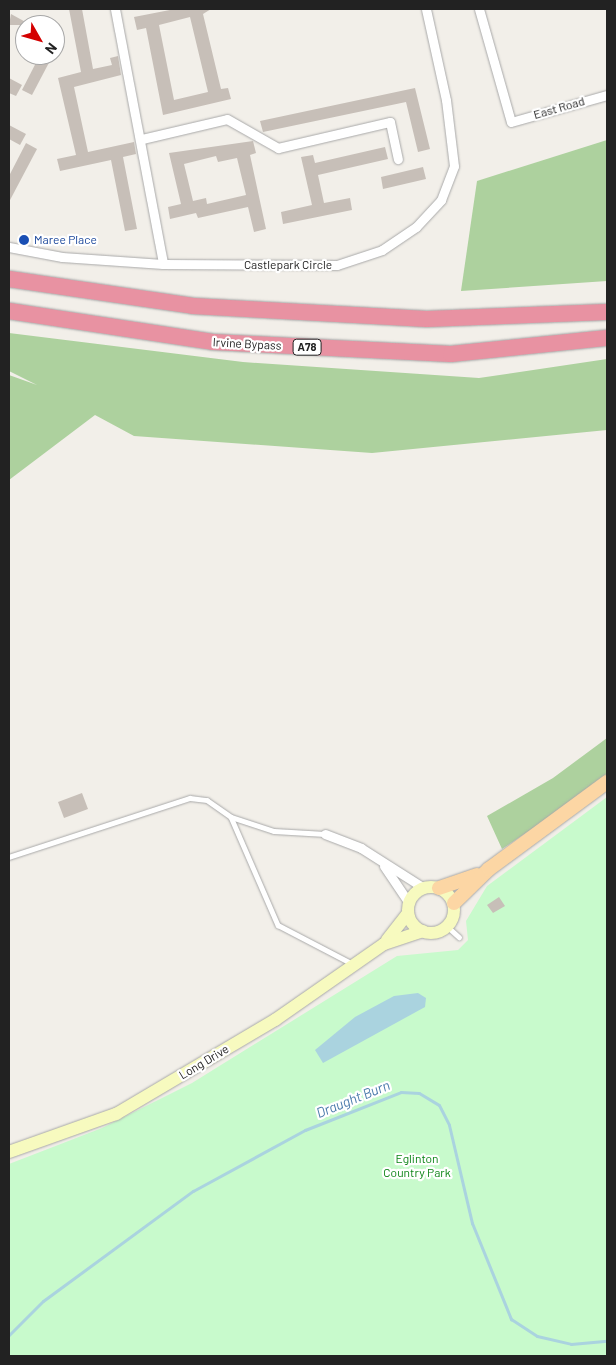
<!DOCTYPE html>
<html>
<head>
<meta charset="utf-8">
<style>
	body { margin:0 }
	#map { position:relative; width:616px; height:1365px; overflow:hidden; background:#f2efe9; font-family:Barlow,sans-serif }
	div>[style] { position:absolute }
	[style*='--x'] { left:calc(var(--x)*1px); top:calc(var(--y)*1px); width:calc(var(--w)*1px); rotate:calc(var(--a)*1deg) }
	.forest>* { inset:0; background:#add19e }
	.park>* { inset:0; background:#c8facc }
	.water>* { inset:0; background:#aad3df }
	.stream>* { height:3px; margin:-1.5px; padding:0 1.5px; transform-origin:1.5px; border-radius:1.5px; background:#aad3df }
	.building>* { inset:0; background:#c7bfb8 }
	.roads { filter:drop-shadow(0 0 1px #a9a9a9) drop-shadow(0 0 1px #a9a9a9) }
	.lane>* { height:4.5px; margin:-2.25px; padding:0 2.25px; transform-origin:2.25px; border-radius:2.25px; background:#fff }
	.street>* { height:9px; margin:-4.5px; padding:0 4.5px; transform-origin:4.5px; border-radius:4.5px; background:#fff }
	.secondary>* { height:12px; margin:-6px; padding:0 6px; transform-origin:6px; border-radius:6px; background:#f7fabf }
	.secondary>.ring { margin:-6px; padding:0; box-sizing:content-box; background:none; border:12px solid #f7fabf; border-radius:50% }
	.primary>* { height:14px; margin:-7px; padding:0 7px; transform-origin:7px; border-radius:7px; background:#fcd6a4 }
	.highway>* { height:16px; margin:-8px; padding:0 8px; transform-origin:8px; border-radius:8px; background:#e892a2 }
	.dots>* { width:14px; height:14px; translate:-50% -50%; box-sizing:border-box; border:2px solid #fff; border-radius:50% }
	span { translate:-50% -50%; white-space:nowrap; text-align:center; line-height:1.15; -webkit-text-stroke:4.5px #fff; paint-order:stroke }
	.shield-label span { padding:1px 4px; background:#fff; border:1px solid; border-radius:4px; -webkit-text-stroke-width:0 }
	.shield-label { font-size:11px; color:#222; font-weight:700 }
	.street-label { font-size:12px; color:#222 }
	.transit-label { font-size:12px; color:#164399 }
	.left { translate:0 -50%; text-align:left }
	.park-label { font-size:12px; color:#0c8416 }
	.water-label { font-size:14px; color:#4a7aab; font-style:italic }
	.frame { position:absolute; inset:0; border:10px solid #222; pointer-events:none }
	.north { position:absolute; left:15px; top:15px; width:50px; height:50px; box-sizing:border-box; background:#fff; border:1px solid #a7a7a7; border-radius:50%; rotate:128deg; font-size:14px; font-weight:700; line-height:20px; text-align:center; color:#222 }
	.north::after { content:''; display:block; margin:auto; width:18px; height:22px; background:#d40000; clip-path:polygon(50% 0,100% 100%,50% 72%,0 100%) }
</style>
</head>
<body>
<div id="map">
	<div class="forest">
		<i style="clip-path:polygon(607px 140px,607px 281px,461px 291px,477px 181px)"></i>
		<i style="clip-path:polygon(9px 333px,243px 362px,479px 378px,607px 359px,607px 430px,372px 453px,134px 436px,95px 415px,9px 480px,9px 375px,37px 385px,9px 371px)"></i>
		<i style="clip-path:polygon(607px 738px,607px 779px,502px 849px,487px 816px,553px 778px)"></i>
	</div>
	<div class="park">
		<i style="clip-path:polygon(607px 797px,607px 1356px,9px 1356px,9px 1164px,102px 1128px,192px 1083px,397px 956px,458px 950px,468px 940px,466px 921px,487px 886px)"></i>
	</div>
	<div class="water">
		<i style="clip-path:polygon(418px 993px,426px 998px,425px 1007px,323px 1063px,315px 1050px,355px 1017px,394px 996px)"></i>
	</div>
	<div class="stream">
		<i style="--x:9;--y:1335;--w:48;--a:-45"></i>
		<i style="--x:43;--y:1301;--w:186;--a:-36.3"></i>
		<i style="--x:193;--y:1191;--w:128;--a:-28.6"></i>
		<i style="--x:305;--y:1130;--w:103;--a:-21.6"></i>
		<i style="--x:401;--y:1092;--w:18;--a:3"></i>
		<i style="--x:419;--y:1093;--w:23;--a:31"></i>
		<i style="--x:439;--y:1105;--w:22;--a:63"></i>
		<i style="--x:449;--y:1125;--w:101;--a:76.8"></i>
		<i style="--x:472;--y:1223;--w:104;--a:67.9"></i>
		<i style="--x:511;--y:1319;--w:31;--a:33"></i>
		<i style="--x:537;--y:1336;--w:35;--a:13"></i>
		<i style="--x:571;--y:1344;--w:36;--a:-5"></i>
	</div>
	<div class="building">
		<i style="clip-path:polygon(69px 9px,82px 9px,93px 69px,112px 65px,110px 58px,118px 56px,121px 75px,74px 87px,88px 152px,134px 142px,136px 154px,123px 157px,137px 229px,125px 231px,111px 160px,60px 171px,57px 159px,76px 155px,58px 78px,81px 72px)"></i>
		<i style="clip-path:polygon(evenodd,175px 9px,211px 9px,203px 14px,221px 89px,228px 88px,231px 99px,163px 115px,146px 28px,137px 30px,134px 17px,175px 9px,190px 17px,208px 92px,174px 100px,159px 25px,190px 17px)"></i>
		<i style="clip-path:polygon(11px 14px,31px 25px,9px 25px)"></i>
		<i style="clip-path:polygon(40px 55px,53px 55px,32px 95px,22px 90px)"></i>
		<i style="clip-path:polygon(9px 78px,22px 85px,16px 96px,9px 93px)"></i>
		<i style="clip-path:polygon(415px 88px,430px 149px,418px 152px,406px 102px,263px 132px,260px 121px)"></i>
		<i style="clip-path:polygon(9px 125px,26px 134px,20px 145px,9px 139px)"></i>
		<i style="clip-path:polygon(evenodd,253px 141px,256px 153px,250px 155px,266px 229px,254px 232px,248px 207px,198px 218px,196px 213px,170px 219px,168px 207px,181px 204px,169px 153px,253px 141px,216px 156px,218px 162px,237px 158px,246px 195px,207px 204px,206px 198px,193px 201px,184px 164px,216px 156px)"></i>
		<i style="clip-path:polygon(26px 143px,37px 149px,9px 202px,9px 176px)"></i>
		<i style="clip-path:polygon(385px 147px,388px 159px,318px 175px,324px 203px,350px 198px,352px 210px,283px 224px,281px 212px,312px 205px,301px 157px,313px 155px,315px 163px)"></i>
		<i style="clip-path:polygon(423px 167px,426px 179px,383px 189px,381px 177px)"></i>
		<i style="clip-path:polygon(82px 793px,88px 809px,64px 818px,58px 802px)"></i>
		<i style="clip-path:polygon(499px 897px,505px 906px,493px 913px,487px 905px)"></i>
	</div>
	<div class="roads">
		<div class="lane">
			<i style="--x:231;--y:817;--w:118;--a:66.5"></i>
			<i style="--x:278;--y:925;--w:85;--a:27.5"></i>
			<i style="--x:9;--y:857;--w:190;--a:-18.1"></i>
			<i style="--x:190;--y:798;--w:17;--a:7"></i>
			<i style="--x:207;--y:800;--w:29;--a:35"></i>
			<i style="--x:231;--y:817;--w:45;--a:18"></i>
			<i style="--x:274;--y:831;--w:51;--a:3.4"></i>
			<i style="--x:448;--y:927;--w:15;--a:42"></i>
		</div>
		<div class="street">
			<i style="--x:115;--y:9;--w:259;--a:79.3"></i>
			<i style="--x:479;--y:9;--w:117;--a:74.2"></i>
			<i style="--x:511;--y:122;--w:100;--a:-15.7"></i>
			<i style="--x:142;--y:139;--w:87;--a:-13.2"></i>
			<i style="--x:227;--y:119;--w:59;--a:29.6"></i>
			<i style="--x:278;--y:148;--w:115;--a:-13.1"></i>
			<i style="--x:390;--y:122;--w:38;--a:78"></i>
			<i style="--x:9;--y:247;--w:54;--a:10.7"></i>
			<i style="--x:62;--y:257;--w:101;--a:4"></i>
			<i style="--x:163;--y:264;--w:174;--a:0.3"></i>
			<i style="--x:337;--y:265;--w:47;--a:-18.4"></i>
			<i style="--x:382;--y:250;--w:41;--a:-34.1"></i>
			<i style="--x:416;--y:227;--w:37;--a:-47"></i>
			<i style="--x:441;--y:200;--w:36;--a:-69"></i>
			<i style="--x:454;--y:166;--w:66;--a:-96.9"></i>
			<i style="--x:446;--y:100;--w:93;--a:-102.4"></i>
			<i style="--x:325;--y:834;--w:39;--a:21"></i>
			<i style="--x:361;--y:848;--w:75;--a:32.4"></i>
			<i style="--x:384;--y:866;--w:45;--a:56"></i>
		</div>
		<div class="secondary">
			<i class="ring" style="left:408px;top:887px;width:34px;height:34px"></i>
			<i style="--x:387;--y:940;--w:34;--a:-52"></i>
			<i style="--x:9;--y:1152;--w:114;--a:-19.6"></i>
			<i style="--x:116;--y:1114;--w:185;--a:-30.6"></i>
			<i style="--x:275;--y:1020;--w:133;--a:-34.9"></i>
			<i style="--x:384;--y:944;--w:41;--a:-18.4"></i>
		</div>
		<div class="primary">
			<i style="--x:439;--y:888;--w:40;--a:-18.9"></i>
			<i style="--x:454;--y:903;--w:49;--a:-44.2"></i>
			<i style="--x:489;--y:869;--w:147;--a:-36.4"></i>
		</div>
		<div class="highway">
			<i style="--x:9;--y:279;--w:186;--a:8.3"></i>
			<i style="--x:193;--y:306;--w:234;--a:3.2"></i>
			<i style="--x:427;--y:319;--w:180;--a:-2.2"></i>
			<i style="--x:9;--y:311;--w:206;--a:8.6"></i>
			<i style="--x:213;--y:342;--w:238;--a:2.9"></i>
			<i style="--x:451;--y:354;--w:157;--a:-5.9"></i>
		</div>
	</div>
	<div class="dots">
		<i style="left:24px;top:240px;background:#1a4fb4"></i>
	</div>
	<div class="shield-label">
		<span style="left:307px;top:347px">A78</span>
	</div>
	<div class="street-label">
		<span style="left:559px;top:108px;rotate:-16deg">East Road</span>
		<span style="left:288px;top:265px">Castlepark Circle</span>
		<span style="left:247px;top:344px;rotate:3deg">Irvine Bypass</span>
		<span style="left:204px;top:1062px;rotate:-31deg">Long Drive</span>
	</div>
	<div class="transit-label">
		<span class="left" style="left:34px;top:240px">Maree Place</span>
	</div>
	<div class="park-label">
		<span style="left:417px;top:1166px">Eglinton<br>Country Park</span>
	</div>
	<div class="water-label">
		<span style="left:353px;top:1099px;rotate:-22deg">Draught Burn</span>
	</div>
	<div class="frame"></div>
	<div class="north">N</div>
</div>
</body>
</html>
